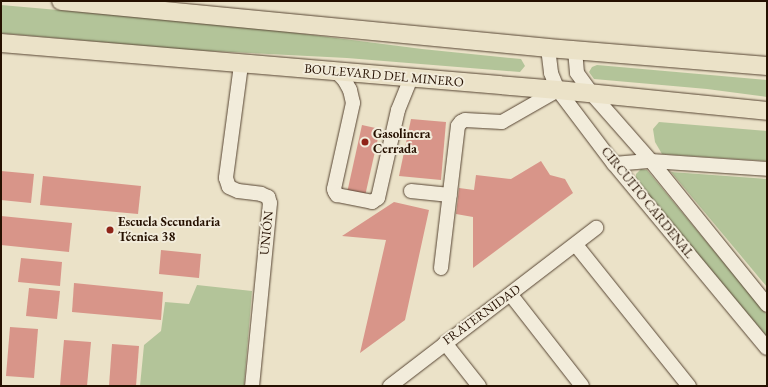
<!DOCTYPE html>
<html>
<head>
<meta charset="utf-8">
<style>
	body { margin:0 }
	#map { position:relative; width:768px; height:387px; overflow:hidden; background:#ebe2c8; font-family:"EB Garamond",serif }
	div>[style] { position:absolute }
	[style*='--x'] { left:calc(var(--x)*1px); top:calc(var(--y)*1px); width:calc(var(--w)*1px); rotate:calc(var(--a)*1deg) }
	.green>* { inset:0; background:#b3c499 }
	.building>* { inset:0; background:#d89589 }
	.roads { filter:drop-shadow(0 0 1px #564432) drop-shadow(0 0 1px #564432) }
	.minor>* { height:14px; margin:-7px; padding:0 7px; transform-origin:7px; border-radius:7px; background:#f2ecdb }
	.major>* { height:18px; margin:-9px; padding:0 9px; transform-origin:9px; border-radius:9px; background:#ebe2c8 }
	.dots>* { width:11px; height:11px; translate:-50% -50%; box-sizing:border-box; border:2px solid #f2ecdb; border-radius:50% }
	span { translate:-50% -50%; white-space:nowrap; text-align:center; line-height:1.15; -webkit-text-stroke:4px #f2ecdb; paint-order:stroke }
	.street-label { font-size:13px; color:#251000 }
	.poi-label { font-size:13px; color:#251000; font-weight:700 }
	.left { translate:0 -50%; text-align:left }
	.frame { position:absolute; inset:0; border:2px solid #251000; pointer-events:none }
</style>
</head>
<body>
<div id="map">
	<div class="green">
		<i style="clip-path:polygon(1px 5px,251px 27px,422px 49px,521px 59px,525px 66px,520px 72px,347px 58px,191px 50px,1px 33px)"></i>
		<i style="clip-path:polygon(597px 65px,767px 80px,767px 97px,707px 89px,594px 79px,589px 72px,592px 67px)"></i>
		<i style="clip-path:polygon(659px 122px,767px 131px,767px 161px,662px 154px,655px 142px,653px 129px)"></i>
		<i style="clip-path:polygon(641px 169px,647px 170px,767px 315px,767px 337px,636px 180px,636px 174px)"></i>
		<i style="clip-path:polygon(671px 172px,767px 179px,767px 287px)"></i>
		<i style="clip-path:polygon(197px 285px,252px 291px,244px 386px,140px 386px,144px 345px,161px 331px,165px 302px,189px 304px)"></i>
	</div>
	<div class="building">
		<i style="clip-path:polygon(411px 119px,446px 122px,441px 180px,399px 176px)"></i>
		<i style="clip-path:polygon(362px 125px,380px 129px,363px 205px,345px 202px)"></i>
		<i style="clip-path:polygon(541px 161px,550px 175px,565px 179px,573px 193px,473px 268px,473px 217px,456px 214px,459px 188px,474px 190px,476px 175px,511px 179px)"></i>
		<i style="clip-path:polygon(1px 171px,34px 174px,31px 203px,1px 200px)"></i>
		<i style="clip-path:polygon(43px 176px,141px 186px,138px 214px,40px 205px)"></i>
		<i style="clip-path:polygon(394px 202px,429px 210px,405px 320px,360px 353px,386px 240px,342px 236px)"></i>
		<i style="clip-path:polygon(1px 216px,72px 223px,69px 252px,1px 245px)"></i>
		<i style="clip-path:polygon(161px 250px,201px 254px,199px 278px,159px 274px)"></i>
		<i style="clip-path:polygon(21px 258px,62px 262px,60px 286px,18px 282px)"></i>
		<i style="clip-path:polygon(74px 283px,163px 292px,161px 320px,72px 312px)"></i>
		<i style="clip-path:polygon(29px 288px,60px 291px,57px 319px,26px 316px)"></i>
		<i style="clip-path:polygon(10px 327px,38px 329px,34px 378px,6px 376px)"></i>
		<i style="clip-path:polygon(64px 340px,91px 342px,87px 386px,60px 386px)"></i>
		<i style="clip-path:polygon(112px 344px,139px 346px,136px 386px,109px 386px)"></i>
	</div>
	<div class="roads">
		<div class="minor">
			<i style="--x:548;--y:48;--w:25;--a:83"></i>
			<i style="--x:551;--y:73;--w:18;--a:68"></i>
			<i style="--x:558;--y:90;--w:93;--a:52.9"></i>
			<i style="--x:614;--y:164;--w:239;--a:50.3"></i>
			<i style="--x:575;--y:50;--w:23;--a:85"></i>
			<i style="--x:577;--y:73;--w:26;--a:54"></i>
			<i style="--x:592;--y:94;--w:89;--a:48.6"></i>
			<i style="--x:651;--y:161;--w:185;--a:51.1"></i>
			<i style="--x:241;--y:65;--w:114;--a:97.6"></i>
			<i style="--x:226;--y:178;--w:9;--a:72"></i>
			<i style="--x:229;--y:187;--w:10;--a:24"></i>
			<i style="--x:238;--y:191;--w:23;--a:7"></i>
			<i style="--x:261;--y:194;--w:8;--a:23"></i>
			<i style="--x:268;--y:197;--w:6;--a:72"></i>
			<i style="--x:270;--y:203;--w:184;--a:95.6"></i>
			<i style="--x:337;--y:72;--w:12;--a:48"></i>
			<i style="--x:345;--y:81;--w:10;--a:61"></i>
			<i style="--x:350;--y:90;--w:13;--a:77"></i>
			<i style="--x:353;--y:103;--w:88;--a:102.5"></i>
			<i style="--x:334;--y:189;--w:3;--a:72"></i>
			<i style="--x:335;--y:192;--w:4;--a:56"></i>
			<i style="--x:337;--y:195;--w:36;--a:11"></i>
			<i style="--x:372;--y:202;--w:7;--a:-34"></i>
			<i style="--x:378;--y:198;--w:90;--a:-77.2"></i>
			<i style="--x:398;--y:110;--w:35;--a:-68"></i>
			<i style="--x:614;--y:164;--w:37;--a:-5"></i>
			<i style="--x:651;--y:161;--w:116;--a:3.9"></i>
			<i style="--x:411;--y:191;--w:39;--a:6"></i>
			<i style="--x:576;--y:245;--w:181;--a:51.3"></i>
			<i style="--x:441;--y:268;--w:143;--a:-83.2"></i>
			<i style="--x:458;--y:126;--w:5;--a:-53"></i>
			<i style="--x:461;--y:122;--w:4;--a:-27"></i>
			<i style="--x:465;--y:120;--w:37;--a:3"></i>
			<i style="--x:502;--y:122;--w:64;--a:-29.7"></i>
			<i style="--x:511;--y:295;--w:115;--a:52"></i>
			<i style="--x:445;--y:343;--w:55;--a:51.7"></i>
			<i style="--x:390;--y:386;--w:260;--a:-37.5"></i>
		</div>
		<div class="major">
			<i style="--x:61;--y:1;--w:489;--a:5.5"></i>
			<i style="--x:548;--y:48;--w:220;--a:4.7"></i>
			<i style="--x:1;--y:43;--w:559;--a:4.82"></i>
			<i style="--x:558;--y:90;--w:210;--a:5.7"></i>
		</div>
	</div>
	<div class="dots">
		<i style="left:365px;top:142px;background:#8f2418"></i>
		<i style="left:110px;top:230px;background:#8f2418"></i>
	</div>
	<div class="street-label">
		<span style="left:384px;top:76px;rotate:5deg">BOULEVARD DEL MINERO</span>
		<span style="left:647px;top:203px;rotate:51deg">CIRCUITO CARDENAL</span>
		<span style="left:267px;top:233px;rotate:-84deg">UNIÓN</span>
		<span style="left:482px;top:315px;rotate:-36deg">FRATERNIDAD</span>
	</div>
	<div class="poi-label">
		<span class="left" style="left:373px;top:142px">Gasolinera<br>Cerrada</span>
		<span class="left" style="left:118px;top:230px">Escuela Secundaria<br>Técnica 38</span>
	</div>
	<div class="frame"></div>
</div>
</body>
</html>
